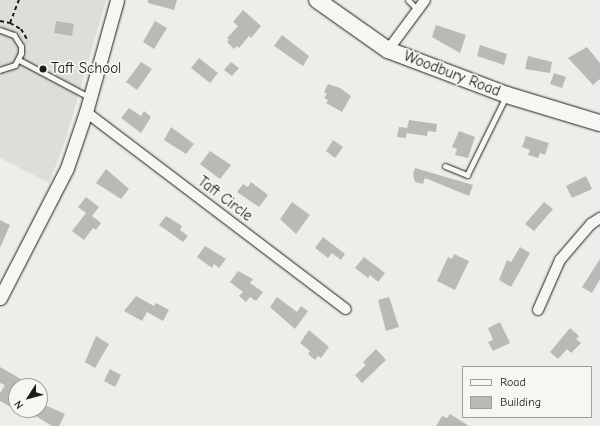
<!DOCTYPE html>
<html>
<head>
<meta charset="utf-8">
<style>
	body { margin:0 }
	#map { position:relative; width:600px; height:426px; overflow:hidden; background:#edede9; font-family:"Comic Neue",sans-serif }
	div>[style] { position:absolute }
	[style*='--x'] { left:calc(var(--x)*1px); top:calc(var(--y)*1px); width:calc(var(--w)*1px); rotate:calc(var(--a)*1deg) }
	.built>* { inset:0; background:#ddddda }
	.building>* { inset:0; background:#b9b9b6 }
	.path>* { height:2px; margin-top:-1px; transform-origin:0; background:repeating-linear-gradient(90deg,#1c1c1c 0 4px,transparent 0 7px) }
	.roads { filter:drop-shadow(0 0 1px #1c1c1c) drop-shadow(0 0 1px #1c1c1c) }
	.service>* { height:5px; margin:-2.5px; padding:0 2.5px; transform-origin:2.5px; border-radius:2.5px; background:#f6f6f2 }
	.minor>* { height:10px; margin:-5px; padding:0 5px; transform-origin:5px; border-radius:5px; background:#f6f6f2 }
	.tertiary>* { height:13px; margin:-6.5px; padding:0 6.5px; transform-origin:6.5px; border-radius:6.5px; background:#f6f6f2 }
	.primary>* { height:16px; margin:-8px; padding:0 8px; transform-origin:8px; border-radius:8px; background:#f6f6f2 }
	.dots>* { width:11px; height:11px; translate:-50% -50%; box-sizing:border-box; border:2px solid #f6f6f2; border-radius:50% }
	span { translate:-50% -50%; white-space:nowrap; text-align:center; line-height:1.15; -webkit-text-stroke:3.5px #f6f6f2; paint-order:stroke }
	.poi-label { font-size:15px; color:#1c1c1c }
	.left { translate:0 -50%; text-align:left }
	.street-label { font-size:15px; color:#1c1c1c }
	.legend { position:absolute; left:462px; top:366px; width:130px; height:52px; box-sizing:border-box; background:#f6f6f2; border:1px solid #9f9f9c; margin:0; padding:5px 7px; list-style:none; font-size:12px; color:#1c1c1c }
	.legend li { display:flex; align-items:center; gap:8px; height:20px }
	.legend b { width:20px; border:1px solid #9f9f9c }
	.north { position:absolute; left:8px; top:378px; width:40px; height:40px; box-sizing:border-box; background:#f6f6f2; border:1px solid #9f9f9c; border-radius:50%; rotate:234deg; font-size:11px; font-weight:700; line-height:16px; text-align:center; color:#1c1c1c }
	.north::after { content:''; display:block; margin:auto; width:14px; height:18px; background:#1c1c1c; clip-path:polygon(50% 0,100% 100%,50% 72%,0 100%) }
</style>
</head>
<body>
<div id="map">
	<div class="built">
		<i style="clip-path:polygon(0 0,106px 0,66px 138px,49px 183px,0 158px)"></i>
	</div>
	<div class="building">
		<i style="clip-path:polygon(148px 0,177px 0,174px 10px,148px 3px)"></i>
		<i style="clip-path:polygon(243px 10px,261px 26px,251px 38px,249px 36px,239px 48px,237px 46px,234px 49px,227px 42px,229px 40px,227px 38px,238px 26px,233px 22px)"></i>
		<i style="clip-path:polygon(56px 21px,74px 24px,72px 36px,54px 33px)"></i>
		<i style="clip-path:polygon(155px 21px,167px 28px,154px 49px,143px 42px)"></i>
		<i style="clip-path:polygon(436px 25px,466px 35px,460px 53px,432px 37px)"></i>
		<i style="clip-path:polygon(282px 35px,309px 56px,303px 66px,274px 46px)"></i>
		<i style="clip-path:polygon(480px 45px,507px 54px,504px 65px,477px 56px)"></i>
		<i style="clip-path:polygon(587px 47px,600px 63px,600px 79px,593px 85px,568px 58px)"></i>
		<i style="clip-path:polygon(528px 56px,552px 62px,550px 73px,525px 69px)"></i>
		<i style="clip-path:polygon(199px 58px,218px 73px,210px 83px,191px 68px)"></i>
		<i style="clip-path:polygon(141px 62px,152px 69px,137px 90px,126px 82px)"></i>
		<i style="clip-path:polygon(231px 62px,239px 68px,232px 76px,224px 70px)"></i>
		<i style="clip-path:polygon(554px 73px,566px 77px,562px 88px,550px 84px)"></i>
		<i style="clip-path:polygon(328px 84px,340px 88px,351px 96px,342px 112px,326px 103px,328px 100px,324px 98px,327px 94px,324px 92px)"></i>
		<i style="clip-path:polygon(129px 108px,141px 116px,144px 111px,151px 117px,141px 133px,121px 118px)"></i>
		<i style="clip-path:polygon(409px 120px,437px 124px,436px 132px,428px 131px,427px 136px,406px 133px)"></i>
		<i style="clip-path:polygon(171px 127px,194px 144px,186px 154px,164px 140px)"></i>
		<i style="clip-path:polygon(399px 127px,407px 128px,406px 138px,397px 137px)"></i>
		<i style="clip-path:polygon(459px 131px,475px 137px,468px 158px,455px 155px,457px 149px,452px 147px)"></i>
		<i style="clip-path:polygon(526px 136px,549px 143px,545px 155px,540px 153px,538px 158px,528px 155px,530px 150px,522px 147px)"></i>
		<i style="clip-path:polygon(333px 140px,343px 147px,335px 158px,326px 151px)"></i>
		<i style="clip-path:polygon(210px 151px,231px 165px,220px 179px,200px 164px)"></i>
		<i style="clip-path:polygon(415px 168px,473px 185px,469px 196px,425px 178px,423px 184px,415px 182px,413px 174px)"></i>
		<i style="clip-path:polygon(106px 169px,129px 189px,121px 199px,96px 183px)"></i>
		<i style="clip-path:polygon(586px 176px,592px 189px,572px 198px,566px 186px)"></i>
		<i style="clip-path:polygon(251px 182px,268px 195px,259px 207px,237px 192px,243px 184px,248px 187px)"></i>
		<i style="clip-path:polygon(86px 197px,99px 207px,92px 216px,101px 223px,96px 230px,93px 228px,84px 240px,72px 231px,86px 213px,78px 207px)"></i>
		<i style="clip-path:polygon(292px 202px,310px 215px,296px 234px,280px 219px)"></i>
		<i style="clip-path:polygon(544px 202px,553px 209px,534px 231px,525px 224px)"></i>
		<i style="clip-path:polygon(166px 216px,182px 226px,180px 230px,188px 236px,183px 242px,159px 225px)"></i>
		<i style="clip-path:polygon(0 220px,10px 225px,0 248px)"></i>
		<i style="clip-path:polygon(323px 237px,345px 254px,341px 260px,332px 253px,328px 258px,315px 248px)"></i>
		<i style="clip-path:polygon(205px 246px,226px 259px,219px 268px,214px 264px,212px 268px,197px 257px)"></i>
		<i style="clip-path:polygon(520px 247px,530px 253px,511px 287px,499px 280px,507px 260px,511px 262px)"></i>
		<i style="clip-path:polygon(454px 254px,469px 261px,455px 290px,437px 281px,448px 257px,452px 259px)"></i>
		<i style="clip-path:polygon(364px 257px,385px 273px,378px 282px,370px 275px,368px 278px,355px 268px)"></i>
		<i style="clip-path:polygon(600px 259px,600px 279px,592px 293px,582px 287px)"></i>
		<i style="clip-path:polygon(238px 271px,253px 279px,250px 283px,263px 292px,256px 301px,250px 297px,246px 302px,239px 296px,243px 292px,230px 282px)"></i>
		<i style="clip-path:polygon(136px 296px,154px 306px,156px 303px,169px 310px,163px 321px,147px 312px,142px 321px,124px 311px)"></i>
		<i style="clip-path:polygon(277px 297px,297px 312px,301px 306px,308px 311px,295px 329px,270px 307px)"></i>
		<i style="clip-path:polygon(389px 297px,399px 327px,386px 331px,378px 300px)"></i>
		<i style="clip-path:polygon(500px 322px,510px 343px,493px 351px,488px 342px,493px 340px,488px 328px)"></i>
		<i style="clip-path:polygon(570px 328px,579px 336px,576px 339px,581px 343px,571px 353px,567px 349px,558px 359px,550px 352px)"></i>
		<i style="clip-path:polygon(309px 330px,329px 347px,321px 358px,318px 356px,315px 360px,308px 354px,310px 351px,300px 343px)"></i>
		<i style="clip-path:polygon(96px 336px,109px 344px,95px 368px,85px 362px)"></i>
		<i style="clip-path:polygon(376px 349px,386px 360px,362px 383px,355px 375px,366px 365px,363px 362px)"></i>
		<i style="clip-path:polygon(0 367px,33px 386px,16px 386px,16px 399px,11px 407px,0 401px,0 393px,5px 385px,0 383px)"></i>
		<i style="clip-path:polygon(110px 369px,121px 375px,115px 387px,104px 381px)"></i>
		<i style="clip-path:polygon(40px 403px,65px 414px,59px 426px,52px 426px,26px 410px,40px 410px)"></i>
		<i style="clip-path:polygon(450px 414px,469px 426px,436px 426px,442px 416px,447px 418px)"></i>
	</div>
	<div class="path">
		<i style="--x:0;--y:21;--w:10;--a:11"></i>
		<i style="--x:10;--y:23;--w:13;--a:29"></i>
		<i style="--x:21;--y:29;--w:14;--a:60"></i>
		<i style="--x:10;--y:23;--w:25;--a:-69"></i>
	</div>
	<div class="roads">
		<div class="service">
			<i style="--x:408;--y:0;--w:14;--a:45"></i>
			<i style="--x:0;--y:30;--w:15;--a:20"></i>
			<i style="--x:14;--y:35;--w:13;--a:58"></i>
			<i style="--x:21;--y:46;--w:7;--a:90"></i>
			<i style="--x:21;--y:53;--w:13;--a:117"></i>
			<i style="--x:15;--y:65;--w:16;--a:162"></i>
			<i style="--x:19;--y:60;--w:79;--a:27.9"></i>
			<i style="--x:445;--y:166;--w:24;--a:22"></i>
			<i style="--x:467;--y:175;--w:86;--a:-63.7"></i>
		</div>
		<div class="minor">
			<i style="--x:388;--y:50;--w:62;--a:-53.5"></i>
			<i style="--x:86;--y:112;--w:326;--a:37.2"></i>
			<i style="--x:538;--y:310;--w:55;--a:-66.3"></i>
			<i style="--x:560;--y:260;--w:48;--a:-49.3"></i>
			<i style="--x:591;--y:224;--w:11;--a:-34"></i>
		</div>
		<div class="tertiary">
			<i style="--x:0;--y:298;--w:146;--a:-62.7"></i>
			<i style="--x:67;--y:168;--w:59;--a:-71.3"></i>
			<i style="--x:86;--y:112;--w:116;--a:-74.5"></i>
		</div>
		<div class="primary">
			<i style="--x:317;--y:0;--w:87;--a:35.2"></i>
			<i style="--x:388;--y:50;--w:127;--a:20.7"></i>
			<i style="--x:507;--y:95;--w:97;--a:16.8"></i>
		</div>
	</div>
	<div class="dots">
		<i style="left:43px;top:69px;background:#1c1c1c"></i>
	</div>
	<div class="poi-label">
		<span class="left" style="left:51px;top:69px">Taft School</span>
	</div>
	<div class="street-label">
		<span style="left:452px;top:74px;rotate:21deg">Woodbury Road</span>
		<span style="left:225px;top:199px;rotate:37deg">Taft Circle</span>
	</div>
	<ul class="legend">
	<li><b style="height:5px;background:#f6f6f2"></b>Road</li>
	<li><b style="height:11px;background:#b9b9b6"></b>Building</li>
	</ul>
	<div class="north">N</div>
</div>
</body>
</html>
